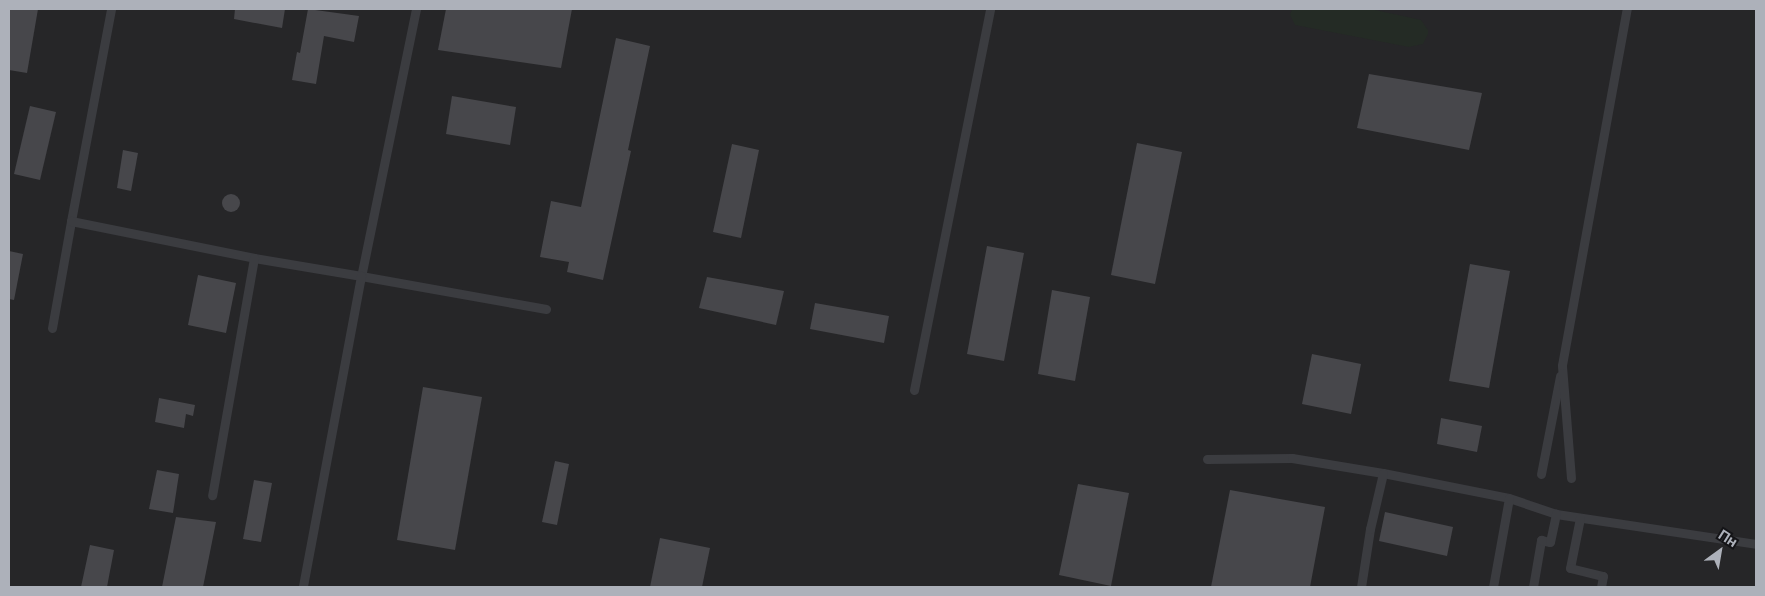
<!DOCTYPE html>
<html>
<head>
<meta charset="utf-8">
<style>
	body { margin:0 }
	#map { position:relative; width:1765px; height:596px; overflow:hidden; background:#19191b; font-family:Inter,sans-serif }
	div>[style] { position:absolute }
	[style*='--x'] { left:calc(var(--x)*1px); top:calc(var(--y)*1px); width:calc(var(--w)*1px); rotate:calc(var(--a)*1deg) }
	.built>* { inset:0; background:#262628 }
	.green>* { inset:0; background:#242b25 }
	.building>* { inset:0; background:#47474b }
	.round { border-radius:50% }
	.service>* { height:9px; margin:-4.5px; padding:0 4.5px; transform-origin:4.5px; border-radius:4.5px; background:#3b3c40 }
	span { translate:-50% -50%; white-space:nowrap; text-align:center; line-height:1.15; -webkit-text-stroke:4px #141417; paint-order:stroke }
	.frame { position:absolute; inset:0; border:10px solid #adb1ba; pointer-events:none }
	.north { position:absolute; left:1695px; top:526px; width:50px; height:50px; -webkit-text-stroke:4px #141417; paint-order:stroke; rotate:32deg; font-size:14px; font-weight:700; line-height:20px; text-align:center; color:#adb1ba }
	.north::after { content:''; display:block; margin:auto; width:18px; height:22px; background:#adb1ba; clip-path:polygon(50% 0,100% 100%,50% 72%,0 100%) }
</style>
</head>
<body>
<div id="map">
	<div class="built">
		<i style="clip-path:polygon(9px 9px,1756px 9px,1756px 587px,9px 587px)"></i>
	</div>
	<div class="green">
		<i style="clip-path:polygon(1292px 9px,1371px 9px,1421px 20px,1428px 30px,1428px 34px,1423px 44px,1409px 47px,1295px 25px,1290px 15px)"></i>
	</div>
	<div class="building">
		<i style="clip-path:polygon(9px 9px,38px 9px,27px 73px,9px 70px)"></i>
		<i style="clip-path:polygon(235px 9px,285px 9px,282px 28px,234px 19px)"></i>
		<i style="clip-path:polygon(308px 9px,359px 16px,354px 42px,324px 36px,316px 84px,292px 80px,297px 52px,300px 53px)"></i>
		<i style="clip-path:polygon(446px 9px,572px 9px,561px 68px,438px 50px)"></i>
		<i style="clip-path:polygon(616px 38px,650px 46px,628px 150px,631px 151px,603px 280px,567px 272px,569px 262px,540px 257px,551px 201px,581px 207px)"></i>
		<i style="clip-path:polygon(1369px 74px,1482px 93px,1469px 150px,1357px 128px)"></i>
		<i style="clip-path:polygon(452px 96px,516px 107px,510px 145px,446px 134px)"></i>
		<i style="clip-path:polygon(30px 106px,56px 112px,40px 180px,14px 174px)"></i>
		<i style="clip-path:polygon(1137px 143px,1182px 152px,1155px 284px,1111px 275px)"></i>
		<i style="clip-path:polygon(732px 144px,759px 150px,741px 238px,713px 232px)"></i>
		<i style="clip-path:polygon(123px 150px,138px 153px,131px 191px,117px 188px)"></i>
		<i class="round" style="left:222px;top:194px;width:18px;height:18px"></i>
		<i style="clip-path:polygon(987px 246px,1024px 253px,1004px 361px,967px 354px)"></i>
		<i style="clip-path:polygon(9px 251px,23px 254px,14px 300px,9px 299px)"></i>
		<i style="clip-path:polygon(1470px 264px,1510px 271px,1489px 388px,1449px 381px)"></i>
		<i style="clip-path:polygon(198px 275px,236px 283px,226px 333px,188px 325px)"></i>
		<i style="clip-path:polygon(707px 277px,784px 291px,776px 325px,699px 308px)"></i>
		<i style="clip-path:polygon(1052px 290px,1090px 297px,1075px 381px,1038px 374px)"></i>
		<i style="clip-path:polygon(815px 303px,889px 316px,884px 343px,810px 329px)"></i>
		<i style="clip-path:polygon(1312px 354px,1361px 364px,1351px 414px,1302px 404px)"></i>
		<i style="clip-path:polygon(423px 387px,482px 397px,455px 550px,397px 540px)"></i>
		<i style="clip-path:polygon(159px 398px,195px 405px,193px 416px,186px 414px,184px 428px,155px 422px)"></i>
		<i style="clip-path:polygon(1441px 418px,1482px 426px,1477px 452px,1437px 444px)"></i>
		<i style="clip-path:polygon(555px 461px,569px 464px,557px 525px,542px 522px)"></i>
		<i style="clip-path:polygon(157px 470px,179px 474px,173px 513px,149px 509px)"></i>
		<i style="clip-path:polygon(254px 480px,272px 483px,261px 542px,243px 539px)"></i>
		<i style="clip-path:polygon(1078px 484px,1129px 493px,1111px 586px,1059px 575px)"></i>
		<i style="clip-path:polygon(1230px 490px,1325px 507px,1310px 587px,1211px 587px)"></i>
		<i style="clip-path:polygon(1385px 512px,1453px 527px,1447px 556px,1379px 541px)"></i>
		<i style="clip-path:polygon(176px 517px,216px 522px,203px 587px,162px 587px)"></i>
		<i style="clip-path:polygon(660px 538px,710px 548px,702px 587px,650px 587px)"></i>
		<i style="clip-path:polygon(90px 545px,114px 550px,107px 587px,81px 587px)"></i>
	</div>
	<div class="service">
		<i style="--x:416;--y:9;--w:273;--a:101.6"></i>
		<i style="--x:361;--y:276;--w:188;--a:10.1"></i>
		<i style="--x:71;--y:221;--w:216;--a:-79.3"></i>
		<i style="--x:254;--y:258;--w:109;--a:9.5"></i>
		<i style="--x:361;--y:276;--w:316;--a:100.6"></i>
		<i style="--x:52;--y:328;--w:109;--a:-79.9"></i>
		<i style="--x:71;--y:221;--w:187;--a:11.4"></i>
		<i style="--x:254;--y:258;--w:241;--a:100"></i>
		<i style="--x:914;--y:390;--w:389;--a:-78.7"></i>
		<i style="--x:1207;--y:459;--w:85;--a:-0.7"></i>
		<i style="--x:1292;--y:458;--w:92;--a:9.4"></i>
		<i style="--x:1383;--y:473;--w:128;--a:11.2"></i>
		<i style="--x:1509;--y:498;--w:50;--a:18.8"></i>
		<i style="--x:1556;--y:514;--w:202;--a:8.5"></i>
		<i style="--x:1541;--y:474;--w:100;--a:-79"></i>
		<i style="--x:1571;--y:478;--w:113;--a:-94.6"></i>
		<i style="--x:1562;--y:365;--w:362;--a:-79.7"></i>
		<i style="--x:1580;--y:518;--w:51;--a:101.3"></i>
		<i style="--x:1570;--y:568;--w:34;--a:14"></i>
		<i style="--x:1603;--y:576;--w:11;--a:100"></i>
		<i style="--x:1361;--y:587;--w:59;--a:-81.2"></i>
		<i style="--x:1370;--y:529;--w:57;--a:-76.9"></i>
		<i style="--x:1493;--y:587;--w:90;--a:-79.8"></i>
		<i style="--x:1533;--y:587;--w:48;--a:-80.3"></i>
		<i style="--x:1541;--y:540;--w:9;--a:13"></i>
		<i style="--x:1550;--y:542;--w:29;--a:-78"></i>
	</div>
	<div class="frame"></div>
	<div class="north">Пн</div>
</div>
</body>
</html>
